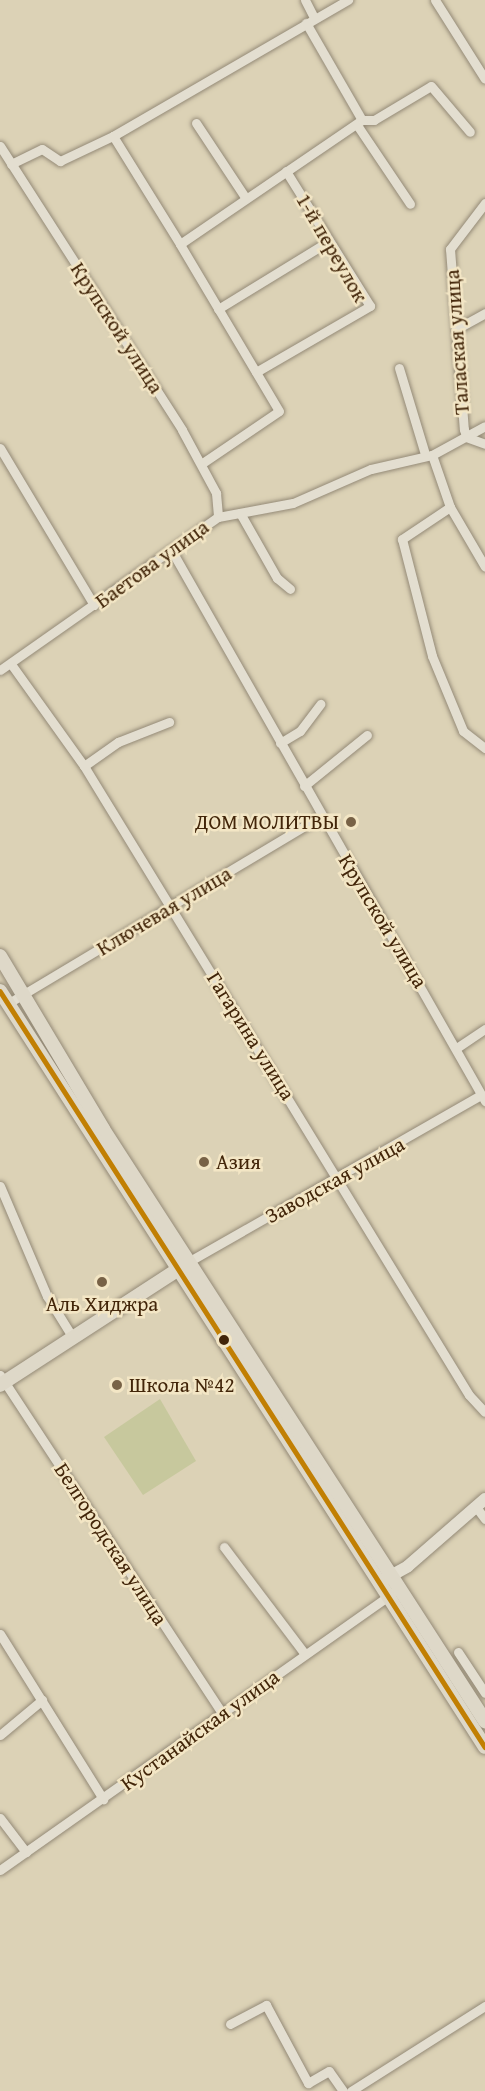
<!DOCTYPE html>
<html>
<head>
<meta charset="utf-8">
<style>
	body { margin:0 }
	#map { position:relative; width:485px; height:2091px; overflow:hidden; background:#dcd2b6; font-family:"Gentium Book Plus",serif }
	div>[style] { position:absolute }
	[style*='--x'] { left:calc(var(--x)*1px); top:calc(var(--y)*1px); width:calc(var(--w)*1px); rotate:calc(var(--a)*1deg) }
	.green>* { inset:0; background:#c7c89d }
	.roads { filter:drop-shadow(0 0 2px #948a77) drop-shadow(0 0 2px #948a77) }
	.street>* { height:9px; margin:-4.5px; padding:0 4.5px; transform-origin:4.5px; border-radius:4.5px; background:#e3ded0 }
	.secondary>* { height:12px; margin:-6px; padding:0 6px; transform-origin:6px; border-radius:6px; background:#e3ded0 }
	.primary>* { height:14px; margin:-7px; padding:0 7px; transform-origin:7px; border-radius:7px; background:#ded8c8 }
	.bus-1>* { height:4.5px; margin:-2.25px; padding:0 2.25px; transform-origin:2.25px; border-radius:2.25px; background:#c17f03 }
	.dots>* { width:16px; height:16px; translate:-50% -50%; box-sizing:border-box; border:3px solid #f3e6c5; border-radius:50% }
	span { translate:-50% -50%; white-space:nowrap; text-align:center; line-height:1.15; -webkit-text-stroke:5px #f3e6c5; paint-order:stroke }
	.street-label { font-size:21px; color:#422509 }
	.poi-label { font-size:21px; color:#422509 }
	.right { translate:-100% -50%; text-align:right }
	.left { translate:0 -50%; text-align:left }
</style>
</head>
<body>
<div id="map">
	<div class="green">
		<i style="clip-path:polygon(160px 1399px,196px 1461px,143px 1495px,104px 1437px)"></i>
	</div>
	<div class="roads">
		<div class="street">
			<i style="--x:305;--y:0;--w:20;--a:63"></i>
			<i style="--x:435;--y:0;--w:93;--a:57.7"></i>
			<i style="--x:362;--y:120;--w:12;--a:0"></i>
			<i style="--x:374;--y:120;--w:66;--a:-30.8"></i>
			<i style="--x:431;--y:86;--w:60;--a:49.7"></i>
			<i style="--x:196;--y:123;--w:89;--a:56.5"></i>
			<i style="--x:357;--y:125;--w:95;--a:56.1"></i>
			<i style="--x:113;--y:136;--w:272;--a:-30.1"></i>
			<i style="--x:0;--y:146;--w:337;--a:57.3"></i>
			<i style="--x:182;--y:430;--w:72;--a:61.6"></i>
			<i style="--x:216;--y:493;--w:24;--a:85"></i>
			<i style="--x:11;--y:164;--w:34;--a:-26"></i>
			<i style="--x:42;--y:149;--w:22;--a:34"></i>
			<i style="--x:60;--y:161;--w:59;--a:-25.3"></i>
			<i style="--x:113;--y:136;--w:127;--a:58.2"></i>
			<i style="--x:485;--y:203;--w:58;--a:127.3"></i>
			<i style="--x:450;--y:249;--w:181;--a:85.6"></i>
			<i style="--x:464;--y:429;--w:8;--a:76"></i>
			<i style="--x:466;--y:437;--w:20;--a:20"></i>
			<i style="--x:218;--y:309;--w:130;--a:-31.5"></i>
			<i style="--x:460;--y:327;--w:29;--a:-29"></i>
			<i style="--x:399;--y:368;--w:90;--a:73.2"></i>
			<i style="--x:256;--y:372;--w:132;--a:-30.1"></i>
			<i style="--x:370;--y:306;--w:159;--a:-121.9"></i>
			<i style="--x:0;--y:448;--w:183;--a:59.1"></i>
			<i style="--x:432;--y:455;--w:55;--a:70.9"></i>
			<i style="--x:450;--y:507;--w:69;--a:59.7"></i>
			<i style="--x:201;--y:464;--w:94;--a:-34.2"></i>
			<i style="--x:279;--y:411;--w:194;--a:-120.7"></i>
			<i style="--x:180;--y:244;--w:220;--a:-34.3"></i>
			<i style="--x:362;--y:120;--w:112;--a:-120"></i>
			<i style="--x:450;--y:507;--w:58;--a:146.3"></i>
			<i style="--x:402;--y:539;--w:121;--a:75.6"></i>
			<i style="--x:432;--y:656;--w:81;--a:67.5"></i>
			<i style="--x:463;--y:731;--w:28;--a:38"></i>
			<i style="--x:240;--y:513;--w:75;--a:60.4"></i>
			<i style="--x:277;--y:578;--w:17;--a:40"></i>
			<i style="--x:173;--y:553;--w:631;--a:60.35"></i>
			<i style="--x:11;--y:664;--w:125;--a:54.4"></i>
			<i style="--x:84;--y:766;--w:737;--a:58.53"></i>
			<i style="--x:469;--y:1395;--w:23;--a:47"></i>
			<i style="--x:0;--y:670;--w:266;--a:-35.1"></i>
			<i style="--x:218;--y:517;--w:76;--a:-10.6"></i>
			<i style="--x:293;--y:503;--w:85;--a:-23.6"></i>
			<i style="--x:371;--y:469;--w:63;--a:-12.9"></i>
			<i style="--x:432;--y:455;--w:60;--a:-28.7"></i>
			<i style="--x:280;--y:743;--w:23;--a:-31"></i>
			<i style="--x:300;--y:731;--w:34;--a:-53"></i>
			<i style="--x:84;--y:766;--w:42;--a:-35.2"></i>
			<i style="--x:118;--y:742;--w:55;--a:-21.4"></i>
			<i style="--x:304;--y:786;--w:81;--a:-39"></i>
			<i style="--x:7;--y:1004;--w:365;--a:-30.9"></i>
			<i style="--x:458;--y:1047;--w:32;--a:-34"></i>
			<i style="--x:0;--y:1186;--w:120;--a:66.9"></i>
			<i style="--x:47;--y:1296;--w:49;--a:58.2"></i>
			<i style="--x:188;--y:1262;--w:337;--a:-29.7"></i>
			<i style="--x:0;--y:1375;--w:404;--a:56.7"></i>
			<i style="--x:476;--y:1507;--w:15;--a:53"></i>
			<i style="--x:224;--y:1547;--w:134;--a:52.9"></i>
			<i style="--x:0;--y:1634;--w:195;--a:58"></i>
			<i style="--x:458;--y:1652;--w:49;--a:56.6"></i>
			<i style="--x:0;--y:1735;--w:55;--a:-39.8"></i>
			<i style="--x:0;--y:1818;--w:43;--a:52.6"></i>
			<i style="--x:0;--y:1870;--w:480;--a:-35.2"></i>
			<i style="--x:230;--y:2024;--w:41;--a:-27.8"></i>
			<i style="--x:266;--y:2005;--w:89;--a:61.7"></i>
			<i style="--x:308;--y:2083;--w:24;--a:-30"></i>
			<i style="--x:329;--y:2071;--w:24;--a:55"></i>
			<i style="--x:351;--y:2091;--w:159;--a:-32.4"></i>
		</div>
		<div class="secondary">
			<i style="--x:385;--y:1579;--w:26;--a:-29"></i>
			<i style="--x:408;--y:1566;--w:102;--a:-41"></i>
		</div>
		<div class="primary">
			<i style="--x:0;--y:956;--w:201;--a:59.2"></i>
			<i style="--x:103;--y:1129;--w:705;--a:57.17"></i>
			<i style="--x:0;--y:991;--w:898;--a:57.32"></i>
			<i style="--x:0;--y:1385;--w:217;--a:-33"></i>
		</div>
	</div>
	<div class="bus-1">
		<i style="--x:0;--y:991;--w:898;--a:57.32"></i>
	</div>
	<div class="dots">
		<i style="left:351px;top:822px;background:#786246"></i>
		<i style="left:204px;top:1162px;background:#786246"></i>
		<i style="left:102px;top:1282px;background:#786246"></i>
		<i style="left:224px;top:1340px;background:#422509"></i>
		<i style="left:117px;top:1385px;background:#786246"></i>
	</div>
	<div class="street-label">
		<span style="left:332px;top:248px;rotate:60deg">1-й переулок</span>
		<span style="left:117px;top:328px;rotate:57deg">Крупской улица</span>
		<span style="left:457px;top:342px;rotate:-94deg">Талаская улица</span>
		<span style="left:152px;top:564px;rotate:-36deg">Баетова улица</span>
		<span style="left:164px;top:911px;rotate:-31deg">Ключевая улица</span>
		<span style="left:383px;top:921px;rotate:59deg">Крупской улица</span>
		<span style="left:251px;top:1036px;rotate:58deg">Гагарина улица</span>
		<span style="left:335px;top:1180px;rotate:-29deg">Заводская улица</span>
		<span style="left:111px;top:1544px;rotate:57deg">Белгородская улица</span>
		<span style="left:200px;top:1730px;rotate:-36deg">Кустанайская улица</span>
	</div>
	<div class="poi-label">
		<span class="right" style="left:339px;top:822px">ДОМ МОЛИТВЫ</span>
		<span class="left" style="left:216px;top:1162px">Азия</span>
		<span style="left:102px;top:1304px">Аль Хиджра</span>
		<span class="left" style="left:129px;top:1385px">Школа №42</span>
	</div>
</div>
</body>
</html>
